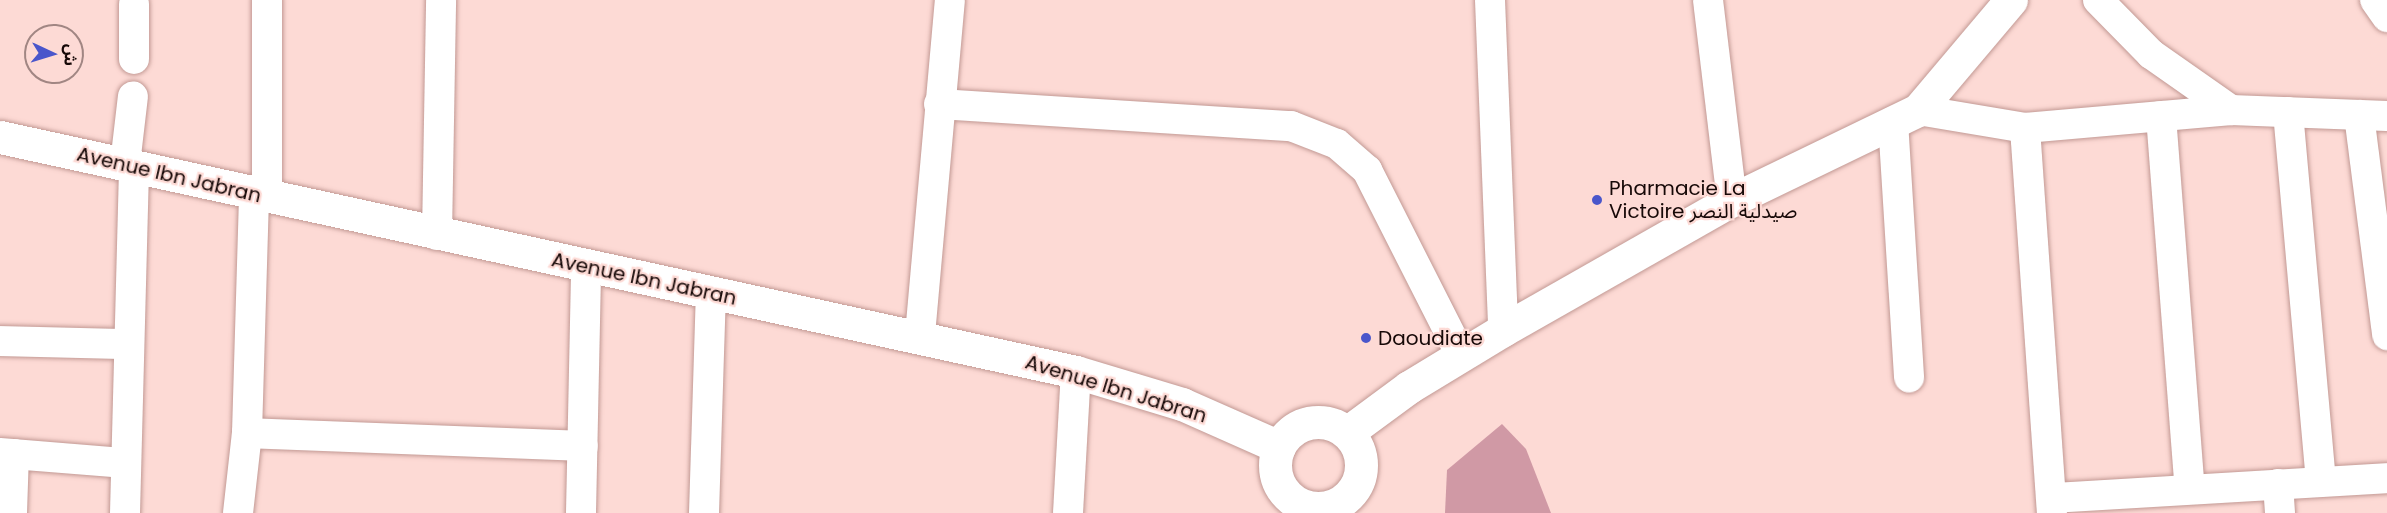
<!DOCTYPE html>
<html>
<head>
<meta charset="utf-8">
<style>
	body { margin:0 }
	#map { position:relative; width:2387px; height:513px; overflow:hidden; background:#fddad5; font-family:Poppins,"Noto Sans Arabic",sans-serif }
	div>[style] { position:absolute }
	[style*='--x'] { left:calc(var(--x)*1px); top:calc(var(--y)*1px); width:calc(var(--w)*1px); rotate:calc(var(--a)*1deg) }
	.building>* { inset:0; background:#d099a5 }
	.roads { filter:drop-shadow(0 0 2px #c29994) drop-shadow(0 0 2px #c29994) }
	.minor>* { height:30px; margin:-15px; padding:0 15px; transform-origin:15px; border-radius:15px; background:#fff }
	.tertiary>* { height:33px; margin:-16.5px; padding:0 16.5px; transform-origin:16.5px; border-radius:16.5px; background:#fff }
	.tertiary>.ring { margin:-16.5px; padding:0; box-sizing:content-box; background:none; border:33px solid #fff; border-radius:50% }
	.dots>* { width:16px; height:16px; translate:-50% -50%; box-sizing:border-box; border:3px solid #fddad5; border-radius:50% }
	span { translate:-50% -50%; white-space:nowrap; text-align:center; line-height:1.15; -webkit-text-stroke:4.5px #fddad5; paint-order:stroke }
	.street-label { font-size:20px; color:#160807 }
	.poi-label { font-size:20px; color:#160807 }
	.left { translate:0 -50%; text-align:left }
	.north { position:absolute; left:24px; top:24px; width:60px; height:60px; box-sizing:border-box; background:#fddad5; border:2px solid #a18683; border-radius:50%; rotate:94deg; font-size:16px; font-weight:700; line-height:24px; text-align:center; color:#160807 }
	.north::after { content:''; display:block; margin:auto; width:21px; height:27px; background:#4a56cb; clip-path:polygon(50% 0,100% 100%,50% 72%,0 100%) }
</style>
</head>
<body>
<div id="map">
	<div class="building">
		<i style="clip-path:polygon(1502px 424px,1526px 449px,1551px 513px,1445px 513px,1447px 470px)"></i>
	</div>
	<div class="roads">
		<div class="minor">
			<i style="--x:1490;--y:0;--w:330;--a:87.7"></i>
			<i style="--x:1708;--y:0;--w:201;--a:83.2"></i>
			<i style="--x:2098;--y:0;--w:76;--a:45.5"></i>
			<i style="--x:2151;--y:54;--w:98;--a:35"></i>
			<i style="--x:2375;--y:0;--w:21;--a:55"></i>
			<i style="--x:134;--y:59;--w:55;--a:-90"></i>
			<i style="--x:939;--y:104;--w:353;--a:3.6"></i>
			<i style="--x:1291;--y:126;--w:49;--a:21.4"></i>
			<i style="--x:1337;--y:144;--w:40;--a:41"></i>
			<i style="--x:1367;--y:170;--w:208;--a:63.1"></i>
			<i style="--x:1918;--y:110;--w:109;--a:9.5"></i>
			<i style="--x:2025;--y:128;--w:207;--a:-5"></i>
			<i style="--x:2231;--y:110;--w:156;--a:2.2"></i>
			<i style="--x:2288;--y:112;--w:371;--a:84.9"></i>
			<i style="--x:2359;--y:115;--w:222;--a:82.7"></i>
			<i style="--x:2161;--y:116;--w:374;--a:85.6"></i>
			<i style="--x:1893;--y:122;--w:256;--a:86.4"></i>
			<i style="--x:2025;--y:128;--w:386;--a:86"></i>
			<i style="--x:125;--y:164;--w:68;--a:-83.3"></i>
			<i style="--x:267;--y:197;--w:197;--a:-90"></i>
			<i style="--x:437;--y:235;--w:235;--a:-89"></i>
			<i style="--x:920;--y:335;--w:336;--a:-84.9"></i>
			<i style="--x:0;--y:341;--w:127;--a:1.4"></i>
			<i style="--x:247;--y:433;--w:336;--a:2.2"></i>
			<i style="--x:0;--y:453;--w:123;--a:4.6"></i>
			<i style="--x:2278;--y:484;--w:29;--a:86"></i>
			<i style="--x:2053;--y:498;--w:335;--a:-3.4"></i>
			<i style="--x:12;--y:513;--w:59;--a:-88.1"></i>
			<i style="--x:125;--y:513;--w:347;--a:-88.5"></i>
			<i style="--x:238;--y:513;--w:81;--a:-83.6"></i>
			<i style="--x:247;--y:433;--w:239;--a:-88.3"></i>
			<i style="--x:581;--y:513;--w:247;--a:-88.8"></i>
			<i style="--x:704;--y:513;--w:218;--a:-88.2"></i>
			<i style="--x:1068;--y:513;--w:141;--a:-86.8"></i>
		</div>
		<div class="tertiary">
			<i style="--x:0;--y:137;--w:1101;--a:12.32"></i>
			<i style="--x:1076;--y:372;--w:111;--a:16.8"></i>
			<i style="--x:1182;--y:404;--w:106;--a:23.9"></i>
			<i class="ring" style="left:1275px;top:422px;width:53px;height:53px"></i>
			<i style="--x:1348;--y:432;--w:76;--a:-36.4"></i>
			<i style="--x:1409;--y:387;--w:110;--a:-31.2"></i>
			<i style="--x:1503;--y:330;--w:263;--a:-29.6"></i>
			<i style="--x:1732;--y:200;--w:207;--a:-25.8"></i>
			<i style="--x:1918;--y:110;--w:144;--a:-49.8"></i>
		</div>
	</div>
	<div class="dots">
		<i style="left:1597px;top:200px;background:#4a56cb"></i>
		<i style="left:1366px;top:338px;background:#4a56cb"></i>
	</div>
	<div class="street-label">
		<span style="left:169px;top:175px;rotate:13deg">Avenue Ibn Jabran</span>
		<span style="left:644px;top:279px;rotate:12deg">Avenue Ibn Jabran</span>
		<span style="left:1116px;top:389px;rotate:17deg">Avenue Ibn Jabran</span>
	</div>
	<div class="poi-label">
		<span class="left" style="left:1609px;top:200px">Pharmacie La<br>Victoire صيدلية النصر</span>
		<span class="left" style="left:1378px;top:338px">Daoudiate</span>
	</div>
	<div class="north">ش</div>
</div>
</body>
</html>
